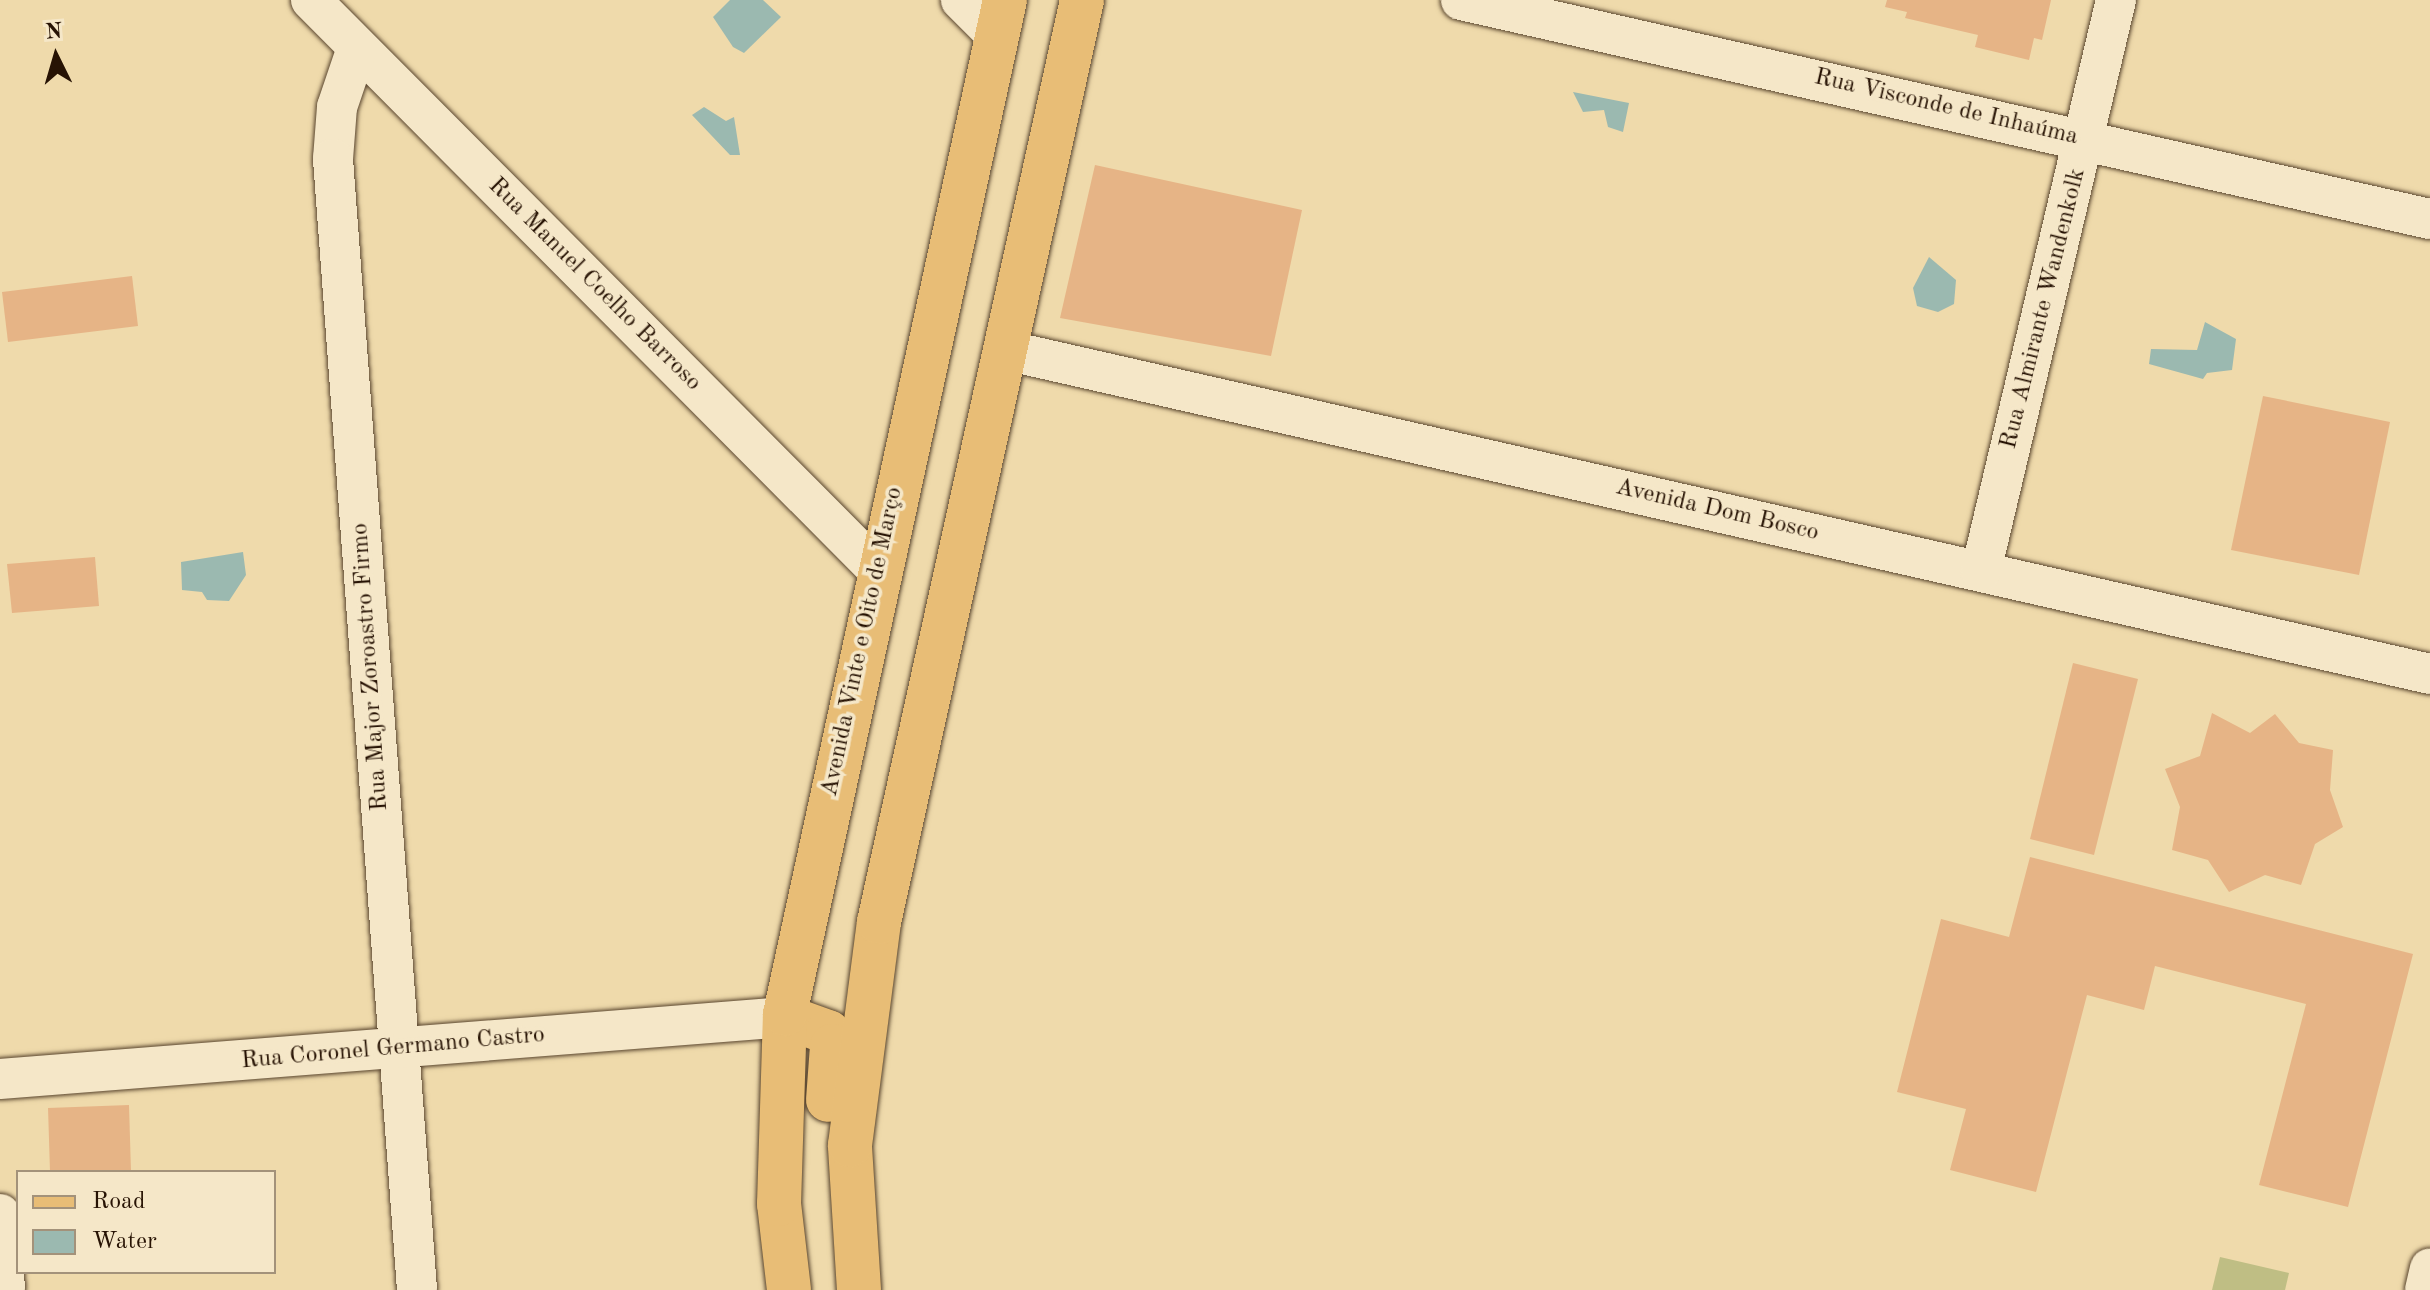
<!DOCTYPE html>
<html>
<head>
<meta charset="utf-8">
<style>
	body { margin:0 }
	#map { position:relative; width:2430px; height:1290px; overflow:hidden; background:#efdaab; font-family:"Old Standard TT",serif }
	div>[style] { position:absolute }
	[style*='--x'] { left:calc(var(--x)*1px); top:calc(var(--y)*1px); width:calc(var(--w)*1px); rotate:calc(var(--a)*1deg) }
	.green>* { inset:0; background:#bfbe84 }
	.water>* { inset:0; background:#9bb9b0 }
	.building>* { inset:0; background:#e6b486 }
	.roads { filter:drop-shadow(0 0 2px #59452e) drop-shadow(0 0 2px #59452e) }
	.minor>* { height:40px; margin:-20px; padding:0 20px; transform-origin:20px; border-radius:20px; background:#f5e7c8 }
	.major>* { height:44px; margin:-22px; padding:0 22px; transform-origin:22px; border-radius:22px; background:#e8bd76 }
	span { translate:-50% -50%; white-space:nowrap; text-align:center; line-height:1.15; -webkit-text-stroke:7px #f5e7c8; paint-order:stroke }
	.street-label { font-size:24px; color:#271304 }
	.legend { position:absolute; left:16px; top:1170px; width:260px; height:104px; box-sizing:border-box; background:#f5e7c8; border:2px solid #a3927a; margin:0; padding:10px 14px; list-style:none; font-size:24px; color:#271304 }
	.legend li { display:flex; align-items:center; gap:16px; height:40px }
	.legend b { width:40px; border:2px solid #a3927a }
	.north { position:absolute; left:16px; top:16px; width:80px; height:80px; -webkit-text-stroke:6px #f5e7c8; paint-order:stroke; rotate:355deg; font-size:22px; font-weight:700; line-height:32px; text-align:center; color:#271304 }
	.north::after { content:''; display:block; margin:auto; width:28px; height:36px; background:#271304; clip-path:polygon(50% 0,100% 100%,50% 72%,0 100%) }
</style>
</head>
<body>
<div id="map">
	<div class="green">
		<i style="clip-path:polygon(2220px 1257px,2289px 1273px,2285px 1290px,2212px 1290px)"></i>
	</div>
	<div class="water">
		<i style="clip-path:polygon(730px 0,763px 0,781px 17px,744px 53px,733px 47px,713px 17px)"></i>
		<i style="clip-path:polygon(1573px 92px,1629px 103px,1623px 132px,1608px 127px,1604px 110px,1583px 112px)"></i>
		<i style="clip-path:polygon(704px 107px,726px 121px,734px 117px,740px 155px,730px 155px,692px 115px)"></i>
		<i style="clip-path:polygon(1929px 257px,1956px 280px,1954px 304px,1938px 312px,1917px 306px,1913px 288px)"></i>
		<i style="clip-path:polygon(2205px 322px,2236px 339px,2232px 370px,2207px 373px,2203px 379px,2149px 364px,2151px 349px,2197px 350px)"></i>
		<i style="clip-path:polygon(243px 552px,246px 575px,229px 601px,207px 600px,202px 592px,182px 590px,181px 562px)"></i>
	</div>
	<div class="building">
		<i style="clip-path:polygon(1887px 0,2051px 0,2042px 40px,2034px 38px,2029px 60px,1975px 47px,1978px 35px,1905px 18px,1907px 12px,1885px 7px)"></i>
		<i style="clip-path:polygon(1095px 165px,1302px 210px,1271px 356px,1060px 318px)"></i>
		<i style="clip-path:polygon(132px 276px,138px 326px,8px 342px,2px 292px)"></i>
		<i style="clip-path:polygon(2263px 396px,2390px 422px,2359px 575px,2231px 550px)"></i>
		<i style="clip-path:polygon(95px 557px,99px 606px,12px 613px,7px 564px)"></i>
		<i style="clip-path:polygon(2073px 663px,2138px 679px,2094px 855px,2030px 839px)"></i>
		<i style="clip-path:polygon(2212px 713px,2250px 733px,2275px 714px,2299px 743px,2333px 750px,2330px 790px,2343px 827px,2315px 844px,2301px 885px,2265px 875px,2229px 892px,2208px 860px,2172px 850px,2180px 807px,2165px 769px,2200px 756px)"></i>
		<i style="clip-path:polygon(2030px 857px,2413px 954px,2348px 1207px,2259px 1185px,2306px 1004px,2155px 966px,2144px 1010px,2087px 995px,2036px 1192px,1950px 1170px,1966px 1109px,1897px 1092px,1941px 919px,2009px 937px)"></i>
		<i style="clip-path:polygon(129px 1105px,131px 1172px,50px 1172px,48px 1108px)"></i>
	</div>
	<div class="roads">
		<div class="minor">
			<i style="--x:311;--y:0;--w:803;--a:45.15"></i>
			<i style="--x:961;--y:0;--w:51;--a:45"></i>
			<i style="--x:1461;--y:0;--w:993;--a:12.74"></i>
			<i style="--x:357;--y:48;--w:62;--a:108.7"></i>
			<i style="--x:337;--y:107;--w:52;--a:94.4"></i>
			<i style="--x:333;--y:159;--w:1134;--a:85.75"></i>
			<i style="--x:1005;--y:350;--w:1461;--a:12.81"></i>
			<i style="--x:1981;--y:571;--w:587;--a:-76.7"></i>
			<i style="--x:0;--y:1079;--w:788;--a:-4.51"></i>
			<i style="--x:0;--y:1214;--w:76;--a:86.2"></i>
			<i style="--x:2425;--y:1290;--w:22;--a:-77"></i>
		</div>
		<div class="major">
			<i style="--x:786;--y:1017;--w:45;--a:19.7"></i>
			<i style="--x:828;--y:1032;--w:15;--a:74"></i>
			<i style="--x:832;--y:1046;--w:54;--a:94.2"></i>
			<i style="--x:789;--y:1290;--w:87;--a:-96.6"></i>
			<i style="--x:779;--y:1204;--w:190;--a:-88.2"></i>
			<i style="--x:785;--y:1014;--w:1038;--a:-77.76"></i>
			<i style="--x:859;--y:1290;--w:145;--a:-93.6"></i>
			<i style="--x:850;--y:1145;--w:225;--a:-82.6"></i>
			<i style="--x:879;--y:922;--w:944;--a:-77.58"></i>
		</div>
	</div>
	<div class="street-label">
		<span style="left:1946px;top:108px;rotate:13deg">Rua Visconde de Inhaúma</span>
		<span style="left:594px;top:285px;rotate:45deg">Rua Manuel Coelho Barroso</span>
		<span style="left:2044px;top:309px;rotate:-76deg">Rua Almirante Wandenkolk</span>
		<span style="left:1717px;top:511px;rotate:13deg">Avenida Dom Bosco</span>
		<span style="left:863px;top:642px;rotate:-78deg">Avenida Vinte e Oito de Março</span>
		<span style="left:371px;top:667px;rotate:-94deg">Rua Major Zoroastro Firmo</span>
		<span style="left:393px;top:1049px;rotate:-5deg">Rua Coronel Germano Castro</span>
	</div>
	<ul class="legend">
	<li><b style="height:10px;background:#e8bd76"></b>Road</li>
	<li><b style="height:22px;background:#9bb9b0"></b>Water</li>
	</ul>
	<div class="north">N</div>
</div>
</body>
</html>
